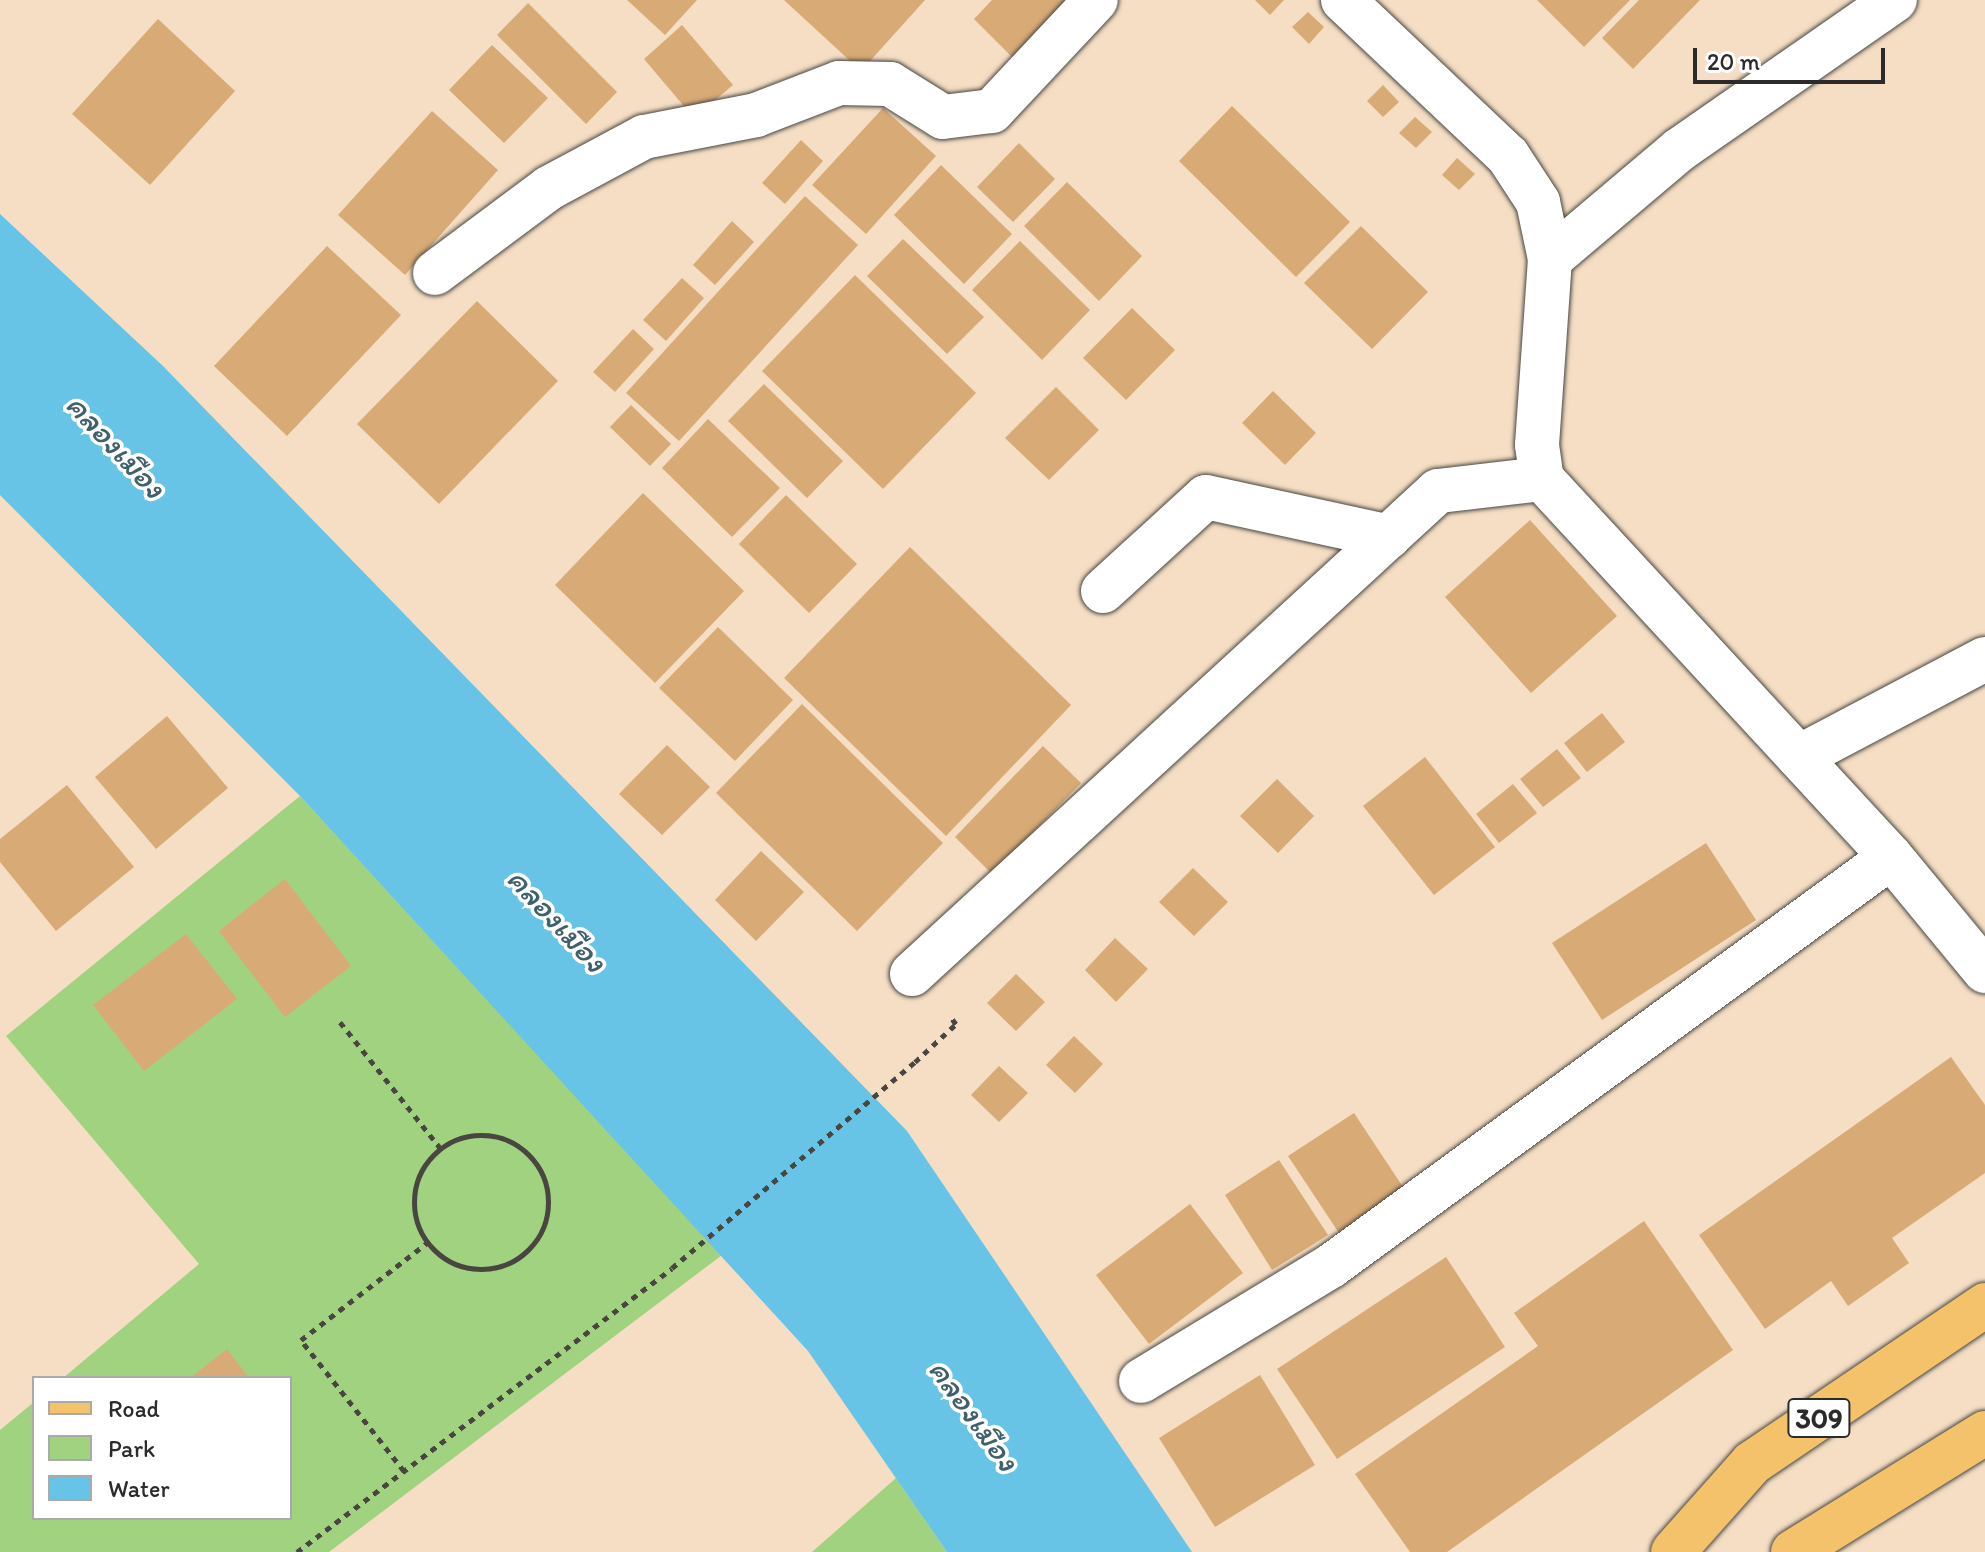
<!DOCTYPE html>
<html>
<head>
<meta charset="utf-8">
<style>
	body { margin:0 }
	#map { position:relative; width:1985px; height:1552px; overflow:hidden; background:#f5dec4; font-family:Itim,"Playpen Sans Thai",sans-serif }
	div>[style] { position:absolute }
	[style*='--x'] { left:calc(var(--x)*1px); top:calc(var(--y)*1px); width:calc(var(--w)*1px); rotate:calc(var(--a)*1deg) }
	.green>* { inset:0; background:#a1d280 }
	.water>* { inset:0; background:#68c4e6 }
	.building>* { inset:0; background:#d8aa76 }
	.path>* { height:5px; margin-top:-2.5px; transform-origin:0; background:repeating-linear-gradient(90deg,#494642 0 6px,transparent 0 12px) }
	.path>.ring { margin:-2.5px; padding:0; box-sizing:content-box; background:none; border:5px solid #494642; border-radius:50% }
	.roads { filter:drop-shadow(0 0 2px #494642) drop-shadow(0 0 2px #494642) }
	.minor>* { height:44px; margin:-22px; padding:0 22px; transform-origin:22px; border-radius:22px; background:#fff }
	.major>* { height:44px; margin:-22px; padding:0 22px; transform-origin:22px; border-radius:22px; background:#f3c26a }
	span { translate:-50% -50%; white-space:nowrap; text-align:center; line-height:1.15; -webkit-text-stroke:7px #fff; paint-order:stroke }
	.shield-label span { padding:2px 6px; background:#fff; border:2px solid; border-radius:6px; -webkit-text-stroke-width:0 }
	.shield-label { font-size:28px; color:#2b2b2b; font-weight:700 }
	.water-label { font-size:32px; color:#40616c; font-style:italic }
	.legend { position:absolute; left:32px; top:1376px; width:260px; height:144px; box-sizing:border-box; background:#fff; border:2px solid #aaa; margin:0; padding:10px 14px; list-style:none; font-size:24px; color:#2b2b2b }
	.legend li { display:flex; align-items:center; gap:16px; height:40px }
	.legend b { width:40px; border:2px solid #aaa }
	.scale { position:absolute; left:1693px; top:48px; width:192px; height:36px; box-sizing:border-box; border:4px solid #2b2b2b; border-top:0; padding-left:10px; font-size:24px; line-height:28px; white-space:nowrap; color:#2b2b2b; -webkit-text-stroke:6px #fff; paint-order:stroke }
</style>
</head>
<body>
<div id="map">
	<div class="green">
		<i style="clip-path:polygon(300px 796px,722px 1255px,329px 1552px,0 1552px,0 1430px,34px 1402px,34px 1518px,290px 1518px,290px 1378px,63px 1378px,199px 1264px,6px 1036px)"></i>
		<i style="clip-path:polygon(896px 1478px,947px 1552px,812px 1552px)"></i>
	</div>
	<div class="water">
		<i style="clip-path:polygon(0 214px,163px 366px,907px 1131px,1192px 1552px,947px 1552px,808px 1351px,300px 796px,0 495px)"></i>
	</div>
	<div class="building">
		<i style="clip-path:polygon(627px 0,697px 0,665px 35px)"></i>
		<i style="clip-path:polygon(784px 0,925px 0,861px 71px)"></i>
		<i style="clip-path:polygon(992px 0,1068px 0,1012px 57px,974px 19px)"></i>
		<i style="clip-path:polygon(1255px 0,1284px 0,1270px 15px)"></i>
		<i style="clip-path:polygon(1537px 0,1630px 0,1584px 47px)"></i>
		<i style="clip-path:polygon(1639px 0,1700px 0,1633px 69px,1602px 38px)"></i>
		<i style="clip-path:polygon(528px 3px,617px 92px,586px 124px,497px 35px)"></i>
		<i style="clip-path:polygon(1308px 12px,1324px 27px,1309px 44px,1292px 27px)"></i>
		<i style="clip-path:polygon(158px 19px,235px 91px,150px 185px,72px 114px)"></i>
		<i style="clip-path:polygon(682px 25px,733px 85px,694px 118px,644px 59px)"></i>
		<i style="clip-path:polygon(492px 45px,548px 98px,504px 143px,449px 90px)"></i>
		<i style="clip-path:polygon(1383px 85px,1399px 102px,1383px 117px,1367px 101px)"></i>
		<i style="clip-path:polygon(1232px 106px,1350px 222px,1296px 277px,1179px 161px)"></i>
		<i style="clip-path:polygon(883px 108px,936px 156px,866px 234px,812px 185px)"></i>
		<i style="clip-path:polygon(432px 111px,498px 170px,405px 275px,338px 215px)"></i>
		<i style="clip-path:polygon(1415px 117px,1432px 132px,1416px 148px,1399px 133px)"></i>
		<i style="clip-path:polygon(801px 140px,823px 161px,785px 204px,762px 183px)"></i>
		<i style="clip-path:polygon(1019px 143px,1055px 179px,1013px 222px,977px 187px)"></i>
		<i style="clip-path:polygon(1457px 158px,1475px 174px,1459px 190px,1442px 175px)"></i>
		<i style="clip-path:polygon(941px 165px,1012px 234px,964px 284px,894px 215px)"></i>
		<i style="clip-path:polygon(1067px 182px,1142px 256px,1099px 301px,1024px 226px)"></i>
		<i style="clip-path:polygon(805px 196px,858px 245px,679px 441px,626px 393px)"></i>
		<i style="clip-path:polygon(732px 221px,754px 242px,715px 285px,693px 265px)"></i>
		<i style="clip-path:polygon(1361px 226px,1428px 292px,1372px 349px,1304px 283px)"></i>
		<i style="clip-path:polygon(903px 239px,984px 317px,947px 354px,867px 276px)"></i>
		<i style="clip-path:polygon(1020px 241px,1090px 310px,1042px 360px,972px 290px)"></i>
		<i style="clip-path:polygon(327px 246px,401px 315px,287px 436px,214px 366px)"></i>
		<i style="clip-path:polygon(855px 275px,976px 393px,883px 489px,762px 371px)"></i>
		<i style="clip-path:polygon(682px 278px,704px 298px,666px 341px,643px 320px)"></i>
		<i style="clip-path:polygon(477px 301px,558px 381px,439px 504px,357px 424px)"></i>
		<i style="clip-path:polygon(1132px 308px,1175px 350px,1126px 400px,1083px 358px)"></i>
		<i style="clip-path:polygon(633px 329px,654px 349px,615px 392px,593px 372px)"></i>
		<i style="clip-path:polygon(764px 384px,843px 461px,807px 498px,728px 421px)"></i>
		<i style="clip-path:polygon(1056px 387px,1099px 430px,1049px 480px,1005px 438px)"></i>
		<i style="clip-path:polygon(1273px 391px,1316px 433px,1285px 465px,1242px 423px)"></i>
		<i style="clip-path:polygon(631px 405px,671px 444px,650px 466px,610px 427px)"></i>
		<i style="clip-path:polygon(708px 419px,780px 488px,732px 537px,662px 468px)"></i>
		<i style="clip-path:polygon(643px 493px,744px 591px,655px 683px,555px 585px)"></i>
		<i style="clip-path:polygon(786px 495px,857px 564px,809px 613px,739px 544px)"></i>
		<i style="clip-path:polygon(1530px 520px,1617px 616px,1531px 693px,1445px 597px)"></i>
		<i style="clip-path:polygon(910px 547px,1071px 705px,946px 836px,784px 678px)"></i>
		<i style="clip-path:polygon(718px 627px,793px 700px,735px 761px,659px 688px)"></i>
		<i style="clip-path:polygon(802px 704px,943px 843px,857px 931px,716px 793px)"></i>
		<i style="clip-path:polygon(1602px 713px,1625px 742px,1587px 772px,1564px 743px)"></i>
		<i style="clip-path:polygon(167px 716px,228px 788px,156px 849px,95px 777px)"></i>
		<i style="clip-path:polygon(667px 745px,710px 787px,662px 835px,619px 794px)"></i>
		<i style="clip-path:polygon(1043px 746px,1081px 783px,992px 874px,955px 837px)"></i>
		<i style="clip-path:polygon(1557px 749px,1581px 778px,1543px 807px,1520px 779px)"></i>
		<i style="clip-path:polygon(1425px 757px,1495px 847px,1434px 895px,1363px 806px)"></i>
		<i style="clip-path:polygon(1277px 779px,1314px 816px,1278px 853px,1240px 816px)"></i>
		<i style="clip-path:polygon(1513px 784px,1537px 813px,1499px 843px,1476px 814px)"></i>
		<i style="clip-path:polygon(67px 785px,134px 867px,56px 931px,0 862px,0 839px)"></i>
		<i style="clip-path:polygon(1706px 843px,1756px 920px,1602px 1020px,1552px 943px)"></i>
		<i style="clip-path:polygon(761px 851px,804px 892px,756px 941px,715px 900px)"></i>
		<i style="clip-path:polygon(1193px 868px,1228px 902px,1194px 936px,1159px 902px)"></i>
		<i style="clip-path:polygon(285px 879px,351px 966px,285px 1017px,219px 931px)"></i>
		<i style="clip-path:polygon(186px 934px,237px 999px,144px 1071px,93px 1005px)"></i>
		<i style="clip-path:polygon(1115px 938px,1148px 969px,1116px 1002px,1085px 970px)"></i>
		<i style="clip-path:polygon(1016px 974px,1045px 1002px,1016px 1031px,987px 1003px)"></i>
		<i style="clip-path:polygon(1074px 1036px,1103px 1064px,1075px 1093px,1046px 1065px)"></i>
		<i style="clip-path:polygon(1951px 1057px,1985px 1105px,1985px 1173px,1892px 1238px,1909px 1263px,1848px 1306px,1831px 1281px,1765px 1329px,1699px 1235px)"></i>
		<i style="clip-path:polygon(999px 1066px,1028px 1093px,999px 1122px,971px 1095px)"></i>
		<i style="clip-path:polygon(1354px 1113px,1405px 1190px,1339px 1233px,1288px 1156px)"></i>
		<i style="clip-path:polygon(1279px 1160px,1328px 1235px,1272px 1270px,1225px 1195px)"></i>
		<i style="clip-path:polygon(1190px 1204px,1243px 1273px,1149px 1344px,1096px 1275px)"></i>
		<i style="clip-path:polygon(1644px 1221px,1733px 1350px,1447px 1552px,1410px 1552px,1355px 1474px,1538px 1346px,1514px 1313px)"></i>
		<i style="clip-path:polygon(1446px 1257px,1505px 1347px,1337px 1459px,1277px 1369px)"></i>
		<i style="clip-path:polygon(227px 1349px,249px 1378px,190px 1378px)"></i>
		<i style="clip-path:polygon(1260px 1375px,1315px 1465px,1215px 1527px,1159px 1438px)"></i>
	</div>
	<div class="path">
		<i style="--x:340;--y:1022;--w:162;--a:51.5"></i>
		<i class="ring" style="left:414px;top:1135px;width:129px;height:129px"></i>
		<i style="--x:404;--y:1471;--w:167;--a:-128.2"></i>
		<i style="--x:301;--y:1340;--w:159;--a:-37.6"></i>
		<i style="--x:297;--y:1552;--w:470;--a:-37.1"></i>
		<i style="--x:672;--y:1268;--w:319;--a:-40.3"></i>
		<i style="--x:915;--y:1062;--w:56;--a:-42.8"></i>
		<i style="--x:956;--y:1024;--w:10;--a:-127"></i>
	</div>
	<div class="roads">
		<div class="minor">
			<i style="--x:1343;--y:0;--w:227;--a:43.4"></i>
			<i style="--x:1508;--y:156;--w:55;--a:56.9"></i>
			<i style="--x:1538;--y:202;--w:58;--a:78.1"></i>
			<i style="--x:1550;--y:259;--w:186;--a:94"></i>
			<i style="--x:1537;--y:445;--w:34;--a:82"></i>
			<i style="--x:1542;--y:479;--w:514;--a:47.28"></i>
			<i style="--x:1891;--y:857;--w:148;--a:50.5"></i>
			<i style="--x:1550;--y:259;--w:169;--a:-40.2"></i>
			<i style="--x:1679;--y:150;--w:263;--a:-34.8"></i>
			<i style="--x:435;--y:273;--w:142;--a:-36.7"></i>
			<i style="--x:549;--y:188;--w:108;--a:-28.2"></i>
			<i style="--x:644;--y:137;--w:114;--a:-11.1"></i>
			<i style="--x:756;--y:115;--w:89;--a:-21.1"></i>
			<i style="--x:839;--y:83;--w:51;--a:1.1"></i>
			<i style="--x:890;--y:84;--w:62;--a:31.9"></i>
			<i style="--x:943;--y:117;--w:49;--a:-7"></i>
			<i style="--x:992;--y:111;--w:152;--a:-46.9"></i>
			<i style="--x:1103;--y:591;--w:139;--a:-42.4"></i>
			<i style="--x:1206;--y:497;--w:187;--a:12.3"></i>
			<i style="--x:1799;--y:757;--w:210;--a:-27.8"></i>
			<i style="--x:912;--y:974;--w:714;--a:-42.56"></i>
			<i style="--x:1438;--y:491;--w:105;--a:-6.6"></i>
			<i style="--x:1141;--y:1381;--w:222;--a:-31.2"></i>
			<i style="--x:1331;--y:1266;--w:693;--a:-36.14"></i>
		</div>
		<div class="major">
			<i style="--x:1673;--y:1552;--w:119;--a:-48.4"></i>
			<i style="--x:1752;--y:1463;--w:282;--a:-34.1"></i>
			<i style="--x:1793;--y:1552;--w:226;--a:-31.8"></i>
		</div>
	</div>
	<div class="shield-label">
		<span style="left:1819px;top:1418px">309</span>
	</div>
	<div class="water-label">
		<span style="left:116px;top:446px;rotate:47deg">คลองเมือง</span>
		<span style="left:557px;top:920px;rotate:47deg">คลองเมือง</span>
		<span style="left:974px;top:1415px;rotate:54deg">คลองเมือง</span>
	</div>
	<ul class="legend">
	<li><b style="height:10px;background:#f3c26a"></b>Road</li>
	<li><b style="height:22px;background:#a1d280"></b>Park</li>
	<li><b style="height:22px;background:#68c4e6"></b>Water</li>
	</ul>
	<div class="scale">20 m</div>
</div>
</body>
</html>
